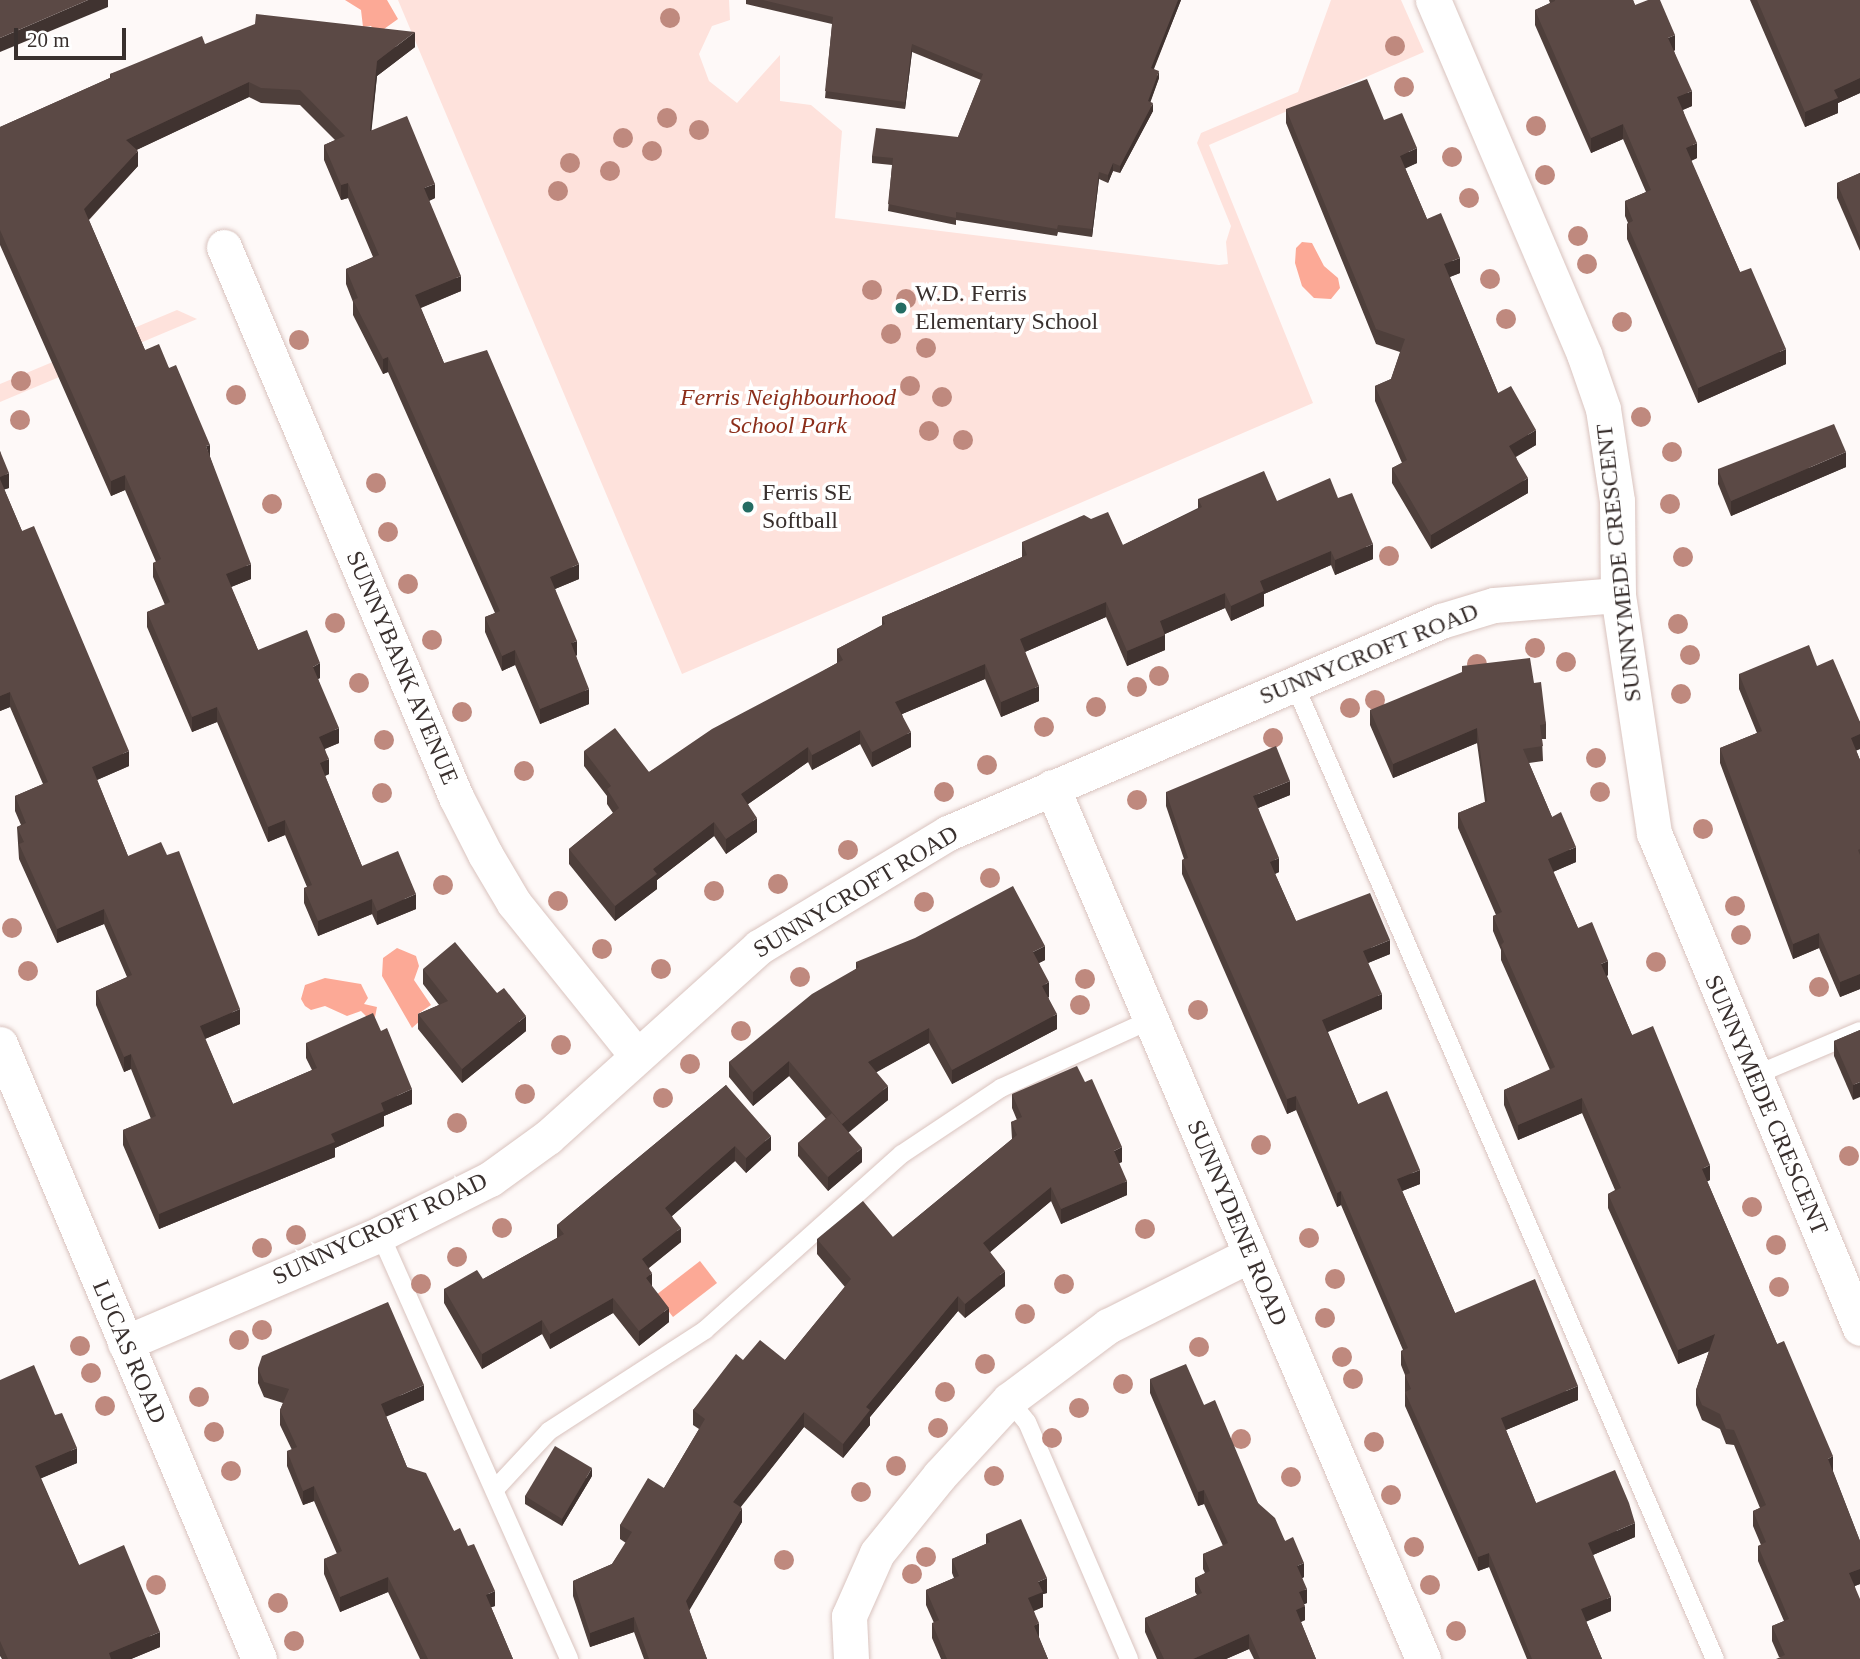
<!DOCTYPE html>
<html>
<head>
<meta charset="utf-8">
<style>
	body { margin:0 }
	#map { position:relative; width:1860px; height:1659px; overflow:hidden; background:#fef9f8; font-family:"Times New Roman",serif }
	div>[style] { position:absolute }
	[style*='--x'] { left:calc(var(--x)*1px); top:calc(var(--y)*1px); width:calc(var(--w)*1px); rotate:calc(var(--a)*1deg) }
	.green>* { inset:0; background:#fee2dc }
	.water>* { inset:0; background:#fca996 }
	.roads { filter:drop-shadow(0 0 2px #d9c3be) drop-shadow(0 0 2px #d9c3be) }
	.lane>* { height:18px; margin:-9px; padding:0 9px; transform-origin:9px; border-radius:9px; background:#fff }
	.street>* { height:35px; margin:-17.5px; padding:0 17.5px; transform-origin:17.5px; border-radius:17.5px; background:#fff }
	.trees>* { width:20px; height:20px; margin:-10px; border-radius:50%; background:#bf897e }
	.wall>* { inset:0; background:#4e3f3b }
	.shaded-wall>* { inset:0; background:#403330 }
	.building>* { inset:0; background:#5b4945 }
	.dots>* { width:19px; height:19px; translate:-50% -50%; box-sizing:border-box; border:4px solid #fff; border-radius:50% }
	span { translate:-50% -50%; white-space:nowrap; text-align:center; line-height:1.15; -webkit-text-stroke:7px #fff; paint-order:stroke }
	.poi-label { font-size:24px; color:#39302e }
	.left { translate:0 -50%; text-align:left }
	.park-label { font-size:24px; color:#8c2e1a; font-style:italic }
	.street-label { font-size:24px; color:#39302e }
	.scale { position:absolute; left:14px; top:28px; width:112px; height:32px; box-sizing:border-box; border:4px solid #39302e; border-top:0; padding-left:9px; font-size:21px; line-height:24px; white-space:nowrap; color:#39302e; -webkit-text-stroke:5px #fff; paint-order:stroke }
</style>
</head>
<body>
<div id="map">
	<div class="green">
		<i style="clip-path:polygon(398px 0,729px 0,730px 20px,712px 26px,699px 54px,709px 81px,737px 103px,780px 55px,780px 101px,811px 105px,842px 131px,835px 218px,1219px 265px,1228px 264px,1226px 242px,1231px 226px,1197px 143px,1201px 133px,1298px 92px,1331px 0,1401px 0,1424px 52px,1209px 145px,1313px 403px,682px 674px)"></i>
		<i style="clip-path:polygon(177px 310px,197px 319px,0 402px,0 384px)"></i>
	</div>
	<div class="water">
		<i style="clip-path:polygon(345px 0,387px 0,398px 19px,377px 34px,371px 26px,363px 27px,361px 10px)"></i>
		<i style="clip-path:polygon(1302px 242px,1312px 243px,1324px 266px,1338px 278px,1340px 288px,1331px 299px,1314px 298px,1302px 286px,1295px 263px,1296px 248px)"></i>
		<i style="clip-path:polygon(397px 948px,416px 956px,419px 966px,414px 980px,431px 1005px,418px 1014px,421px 1020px,412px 1028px,382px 976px,383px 958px)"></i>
		<i style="clip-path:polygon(325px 978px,361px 984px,368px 998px,364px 1004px,377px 1007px,375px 1017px,369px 1019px,361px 1011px,347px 1016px,325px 1006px,311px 1010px,305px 1006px,301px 999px,305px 985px)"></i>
		<i style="clip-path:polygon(700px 1261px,717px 1283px,673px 1317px,656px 1295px)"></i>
	</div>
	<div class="roads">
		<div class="lane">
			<i style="--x:1294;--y:683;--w:1063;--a:66.67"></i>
			<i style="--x:1753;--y:1076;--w:116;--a:-22.8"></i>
			<i style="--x:380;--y:1234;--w:465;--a:66"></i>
			<i style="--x:1009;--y:1400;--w:28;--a:51"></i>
			<i style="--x:1027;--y:1422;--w:258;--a:66.7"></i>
			<i style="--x:497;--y:1487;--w:76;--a:-47.1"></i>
			<i style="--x:549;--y:1431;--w:186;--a:-32.9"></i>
			<i style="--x:705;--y:1330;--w:264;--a:-41.8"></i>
			<i style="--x:902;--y:1154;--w:119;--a:-33.7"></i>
			<i style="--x:1001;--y:1088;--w:164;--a:-24.5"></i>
		</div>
		<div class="street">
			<i style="--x:1433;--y:0;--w:385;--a:66.9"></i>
			<i style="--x:1584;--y:354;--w:58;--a:70.9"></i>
			<i style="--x:1603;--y:409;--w:93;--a:81.3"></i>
			<i style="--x:1617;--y:501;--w:94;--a:89.4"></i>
			<i style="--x:1618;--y:595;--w:241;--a:81.4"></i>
			<i style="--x:1654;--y:833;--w:536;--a:67.4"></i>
			<i style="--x:224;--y:247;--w:597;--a:67.13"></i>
			<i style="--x:456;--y:797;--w:64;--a:63"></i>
			<i style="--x:485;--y:854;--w:57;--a:59.4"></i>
			<i style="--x:514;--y:903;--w:195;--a:51.2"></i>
			<i style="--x:1052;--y:787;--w:948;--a:66.95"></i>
			<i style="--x:0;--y:1044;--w:667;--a:67.16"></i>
			<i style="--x:125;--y:1343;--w:277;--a:-23.1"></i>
			<i style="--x:380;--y:1234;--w:123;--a:-26.6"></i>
			<i style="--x:490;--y:1179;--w:72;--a:-35.9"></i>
			<i style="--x:548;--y:1137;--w:284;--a:-42"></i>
			<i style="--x:759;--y:947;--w:221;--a:-31.1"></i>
			<i style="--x:948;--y:833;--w:537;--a:-23.27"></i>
			<i style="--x:1441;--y:621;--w:55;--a:-16.8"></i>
			<i style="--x:1494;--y:605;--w:124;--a:-4.6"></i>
			<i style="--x:851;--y:1659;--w:43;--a:-92.7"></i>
			<i style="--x:849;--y:1616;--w:69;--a:-66"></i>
			<i style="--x:877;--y:1553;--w:100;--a:-51.1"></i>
			<i style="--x:940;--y:1475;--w:102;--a:-47.4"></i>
			<i style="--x:1009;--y:1400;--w:124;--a:-36.8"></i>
			<i style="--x:1108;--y:1326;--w:160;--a:-26.7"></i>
		</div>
	</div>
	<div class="trees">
		<i style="left:670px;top:18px"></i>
		<i style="left:1395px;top:46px"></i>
		<i style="left:1404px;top:87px"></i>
		<i style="left:667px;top:118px"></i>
		<i style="left:1536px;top:126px"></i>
		<i style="left:699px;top:130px"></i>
		<i style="left:623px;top:138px"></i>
		<i style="left:652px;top:151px"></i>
		<i style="left:1452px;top:157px"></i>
		<i style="left:570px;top:163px"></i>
		<i style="left:610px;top:171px"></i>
		<i style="left:1545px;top:175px"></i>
		<i style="left:558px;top:191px"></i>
		<i style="left:1469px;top:198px"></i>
		<i style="left:1578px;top:236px"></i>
		<i style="left:1587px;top:264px"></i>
		<i style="left:1490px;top:279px"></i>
		<i style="left:872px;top:290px"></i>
		<i style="left:906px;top:299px"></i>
		<i style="left:1506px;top:319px"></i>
		<i style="left:1622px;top:322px"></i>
		<i style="left:891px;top:334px"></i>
		<i style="left:299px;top:340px"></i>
		<i style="left:926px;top:348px"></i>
		<i style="left:21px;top:381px"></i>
		<i style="left:910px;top:386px"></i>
		<i style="left:236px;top:395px"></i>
		<i style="left:942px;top:397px"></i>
		<i style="left:1641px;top:417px"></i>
		<i style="left:20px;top:420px"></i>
		<i style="left:929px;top:431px"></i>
		<i style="left:963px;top:440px"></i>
		<i style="left:1672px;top:452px"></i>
		<i style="left:376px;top:483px"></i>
		<i style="left:272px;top:504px"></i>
		<i style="left:1670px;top:504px"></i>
		<i style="left:388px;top:532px"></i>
		<i style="left:1389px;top:556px"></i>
		<i style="left:1683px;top:557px"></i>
		<i style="left:408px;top:584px"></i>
		<i style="left:335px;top:623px"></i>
		<i style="left:1678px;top:624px"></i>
		<i style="left:432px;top:640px"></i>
		<i style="left:1535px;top:648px"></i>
		<i style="left:1690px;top:655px"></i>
		<i style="left:1566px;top:662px"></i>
		<i style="left:1477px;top:664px"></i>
		<i style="left:1159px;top:676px"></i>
		<i style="left:359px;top:683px"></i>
		<i style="left:1137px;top:687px"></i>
		<i style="left:1681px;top:694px"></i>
		<i style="left:1375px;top:700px"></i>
		<i style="left:1096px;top:707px"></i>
		<i style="left:1350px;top:708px"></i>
		<i style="left:462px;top:712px"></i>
		<i style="left:1044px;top:727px"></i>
		<i style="left:1273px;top:738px"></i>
		<i style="left:384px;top:740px"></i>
		<i style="left:1596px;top:758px"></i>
		<i style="left:987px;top:765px"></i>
		<i style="left:524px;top:771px"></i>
		<i style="left:944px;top:792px"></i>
		<i style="left:1600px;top:792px"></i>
		<i style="left:382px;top:793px"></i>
		<i style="left:1137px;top:800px"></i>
		<i style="left:1703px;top:829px"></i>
		<i style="left:848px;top:850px"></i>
		<i style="left:990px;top:878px"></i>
		<i style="left:778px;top:884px"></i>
		<i style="left:443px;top:885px"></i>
		<i style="left:714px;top:891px"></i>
		<i style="left:558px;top:901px"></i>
		<i style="left:924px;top:902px"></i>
		<i style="left:1735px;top:906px"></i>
		<i style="left:12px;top:928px"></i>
		<i style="left:1741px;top:935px"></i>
		<i style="left:602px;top:949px"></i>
		<i style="left:1656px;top:962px"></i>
		<i style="left:661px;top:969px"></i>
		<i style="left:28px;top:971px"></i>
		<i style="left:800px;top:977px"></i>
		<i style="left:1085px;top:979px"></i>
		<i style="left:1819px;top:987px"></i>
		<i style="left:1080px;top:1005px"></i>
		<i style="left:1198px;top:1010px"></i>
		<i style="left:741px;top:1031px"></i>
		<i style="left:561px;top:1045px"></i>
		<i style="left:690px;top:1064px"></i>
		<i style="left:525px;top:1094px"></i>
		<i style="left:663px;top:1098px"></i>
		<i style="left:457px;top:1123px"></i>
		<i style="left:1261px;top:1145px"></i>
		<i style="left:1849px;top:1156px"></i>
		<i style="left:1752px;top:1207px"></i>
		<i style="left:502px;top:1228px"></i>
		<i style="left:1145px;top:1229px"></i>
		<i style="left:296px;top:1235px"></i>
		<i style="left:1309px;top:1238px"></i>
		<i style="left:1776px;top:1245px"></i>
		<i style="left:262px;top:1248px"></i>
		<i style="left:457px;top:1257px"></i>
		<i style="left:1335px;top:1279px"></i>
		<i style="left:421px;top:1284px"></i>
		<i style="left:1064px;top:1284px"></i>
		<i style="left:1779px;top:1287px"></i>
		<i style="left:1025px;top:1314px"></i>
		<i style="left:1325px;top:1318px"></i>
		<i style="left:262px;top:1330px"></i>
		<i style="left:239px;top:1340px"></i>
		<i style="left:80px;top:1346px"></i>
		<i style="left:1199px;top:1347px"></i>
		<i style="left:1342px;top:1357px"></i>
		<i style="left:985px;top:1364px"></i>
		<i style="left:91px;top:1373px"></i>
		<i style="left:1353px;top:1379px"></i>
		<i style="left:1123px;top:1384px"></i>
		<i style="left:945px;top:1392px"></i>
		<i style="left:199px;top:1397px"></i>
		<i style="left:105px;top:1406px"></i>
		<i style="left:1079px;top:1408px"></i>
		<i style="left:938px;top:1428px"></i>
		<i style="left:214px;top:1432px"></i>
		<i style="left:1052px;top:1438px"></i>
		<i style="left:1241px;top:1439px"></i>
		<i style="left:1374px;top:1442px"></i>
		<i style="left:896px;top:1466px"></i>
		<i style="left:231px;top:1471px"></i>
		<i style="left:994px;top:1476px"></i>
		<i style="left:1291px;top:1477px"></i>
		<i style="left:861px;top:1492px"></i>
		<i style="left:1391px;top:1495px"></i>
		<i style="left:1414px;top:1547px"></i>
		<i style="left:926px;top:1557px"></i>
		<i style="left:784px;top:1560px"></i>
		<i style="left:912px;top:1574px"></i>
		<i style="left:156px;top:1585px"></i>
		<i style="left:1430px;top:1585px"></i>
		<i style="left:278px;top:1603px"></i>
		<i style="left:1456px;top:1631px"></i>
		<i style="left:294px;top:1641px"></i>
	</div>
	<div class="wall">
		<i style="clip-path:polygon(746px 0,1181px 0,1154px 69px,1159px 78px,1150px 102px,1153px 111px,1120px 173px,1113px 171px,1108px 183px,1099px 179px,1092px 237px,1058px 232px,1057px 236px,956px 220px,956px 225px,888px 211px,892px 165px,872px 163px,872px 156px,958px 137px,981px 80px,912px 52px,905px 109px,825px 98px,832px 24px,746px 4px)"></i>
		<i style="clip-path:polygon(1549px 0,1633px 0,1635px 5px,1675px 50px,1674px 51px,1692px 106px,1683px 110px,1697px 158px,1691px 161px,1740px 272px,1786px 364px,1698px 403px,1627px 239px,1627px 224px,1628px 223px,1625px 216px,1625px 201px,1646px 192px,1623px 139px,1591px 153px,1535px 25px,1535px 10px,1550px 3px)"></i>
		<i style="clip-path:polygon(1750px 0,1860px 0,1860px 93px,1838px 103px,1838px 113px,1805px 127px)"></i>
		<i style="clip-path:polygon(205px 44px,415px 47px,377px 76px,371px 130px,435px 198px,429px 201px,461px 291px,421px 308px,444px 363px,579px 579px,555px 589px,577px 655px,576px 656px,589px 704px,540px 724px,515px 665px,502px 671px,485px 632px,485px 617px,495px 613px,388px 372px,383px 374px,353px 315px,353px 302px,346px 284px,346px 269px,373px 257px,348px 198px,341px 200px,324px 160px,324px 145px,335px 140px,300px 105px,261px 103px,249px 97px,136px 150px,138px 166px,89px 220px,145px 350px,169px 368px,210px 457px,251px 579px,231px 587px,258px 650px,320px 678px,318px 679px,339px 743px,325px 749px,329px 774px,325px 776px,362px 866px,416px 909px,377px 925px,372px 914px,318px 936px,304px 903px,304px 888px,307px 887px,285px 835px,268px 842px,217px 722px,192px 732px,147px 627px,147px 612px,165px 605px,153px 577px,153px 563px,156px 562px,125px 490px,111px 496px,0 245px,0 127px,110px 78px,110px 74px)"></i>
		<i style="clip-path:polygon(1286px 109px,1384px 120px,1417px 163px,1405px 168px,1427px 219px,1460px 273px,1450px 277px,1498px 393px,1536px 445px,1516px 457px,1528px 493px,1431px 549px,1392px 483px,1392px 468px,1402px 463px,1375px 401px,1375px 386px,1391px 379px,1400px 352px,1376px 344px,1286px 123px)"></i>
		<i style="clip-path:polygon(1860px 173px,1860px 251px,1837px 198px,1837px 183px)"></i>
		<i style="clip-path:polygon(0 451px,9px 488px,4px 489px,22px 531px,129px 766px,97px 780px,128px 856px,240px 1024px,205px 1039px,233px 1104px,312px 1070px,306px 1058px,306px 1043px,412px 1104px,384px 1116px,384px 1126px,335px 1148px,335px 1157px,159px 1229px,123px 1145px,123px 1130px,151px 1119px,131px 1069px,124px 1072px,96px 1005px,96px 991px,127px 977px,104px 924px,57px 943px,19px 859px,17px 827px,21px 825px,15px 811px,15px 796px,43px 784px,10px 707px,0 711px)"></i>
		<i style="clip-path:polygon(1846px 467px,1731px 516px,1718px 484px,1718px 469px)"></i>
		<i style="clip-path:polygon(1338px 498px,1373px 559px,1335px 575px,1331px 565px,1264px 594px,1264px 606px,1231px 621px,1225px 608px,1165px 634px,1165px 650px,1127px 666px,1106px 617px,1025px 652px,1039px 701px,1001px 717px,985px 679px,902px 714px,911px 747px,872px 767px,860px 744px,812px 770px,808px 762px,748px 804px,757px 832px,726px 854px,714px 836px,657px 880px,657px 889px,615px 921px,569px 864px,569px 849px,613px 813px,607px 804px,607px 796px,584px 766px,584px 751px,649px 772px,837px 663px,837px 649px,882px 625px,882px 617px,1022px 557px,1022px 542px,1123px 545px,1198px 508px,1198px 499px,1277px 501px)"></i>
		<i style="clip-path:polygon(1817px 666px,1860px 722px,1860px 749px,1856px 750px,1860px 760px,1860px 989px,1840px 997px,1819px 948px,1793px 959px,1720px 763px,1720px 748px,1757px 733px,1739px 689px,1739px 674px)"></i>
		<i style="clip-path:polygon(1534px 683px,1546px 724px,1546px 739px,1542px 739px,1543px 761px,1529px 763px,1552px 817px,1576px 862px,1553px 872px,1578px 928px,1608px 975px,1607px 976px,1632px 1035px,1710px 1180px,1707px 1181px,1777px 1344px,1833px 1471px,1860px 1541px,1860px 1584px,1855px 1586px,1860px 1659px,1779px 1657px,1772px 1641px,1772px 1626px,1784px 1621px,1758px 1561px,1758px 1546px,1761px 1545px,1753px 1526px,1753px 1511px,1760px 1508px,1734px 1445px,1726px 1444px,1720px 1429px,1702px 1420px,1696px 1405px,1696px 1390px,1709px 1351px,1678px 1364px,1608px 1208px,1608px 1194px,1615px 1190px,1582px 1113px,1518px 1140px,1504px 1105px,1504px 1090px,1550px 1070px,1501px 960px,1501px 950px,1493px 931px,1493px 916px,1496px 915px,1458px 828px,1458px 813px,1485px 802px,1477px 743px,1393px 778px,1370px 725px,1370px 710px)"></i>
		<i style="clip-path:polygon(1166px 792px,1290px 795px,1258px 808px,1279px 872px,1275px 874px,1296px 921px,1390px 954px,1368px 963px,1382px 1009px,1328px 1032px,1358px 1104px,1420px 1184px,1402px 1191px,1455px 1313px,1578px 1400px,1506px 1430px,1536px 1503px,1635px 1537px,1593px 1555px,1611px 1611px,1586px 1621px,1602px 1659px,1527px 1659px,1489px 1567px,1478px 1571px,1405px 1406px,1405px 1375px,1401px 1365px,1401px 1351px,1403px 1350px,1341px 1205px,1337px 1207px,1296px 1110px,1287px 1114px,1182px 874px,1182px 860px,1184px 859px,1166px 806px)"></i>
		<i style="clip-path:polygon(1045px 960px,1039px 963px,1057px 1029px,952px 1084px,929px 1043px,876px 1072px,888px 1100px,848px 1132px,862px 1162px,828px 1191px,798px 1156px,798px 1143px,826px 1119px,789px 1076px,753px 1106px,729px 1077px,729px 1062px,856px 969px,856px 962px)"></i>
		<i style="clip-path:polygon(423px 969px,497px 993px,526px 1031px,462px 1083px,418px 1029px,418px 1014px,439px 1005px,423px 984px)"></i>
		<i style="clip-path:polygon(1860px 1030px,1853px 1100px,1834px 1056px,1834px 1041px)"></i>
		<i style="clip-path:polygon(726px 1085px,771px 1150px,746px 1173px,735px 1161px,672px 1216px,681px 1242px,649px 1268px,652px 1287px,669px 1322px,639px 1346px,613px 1313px,550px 1349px,542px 1334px,482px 1369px,444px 1303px,444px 1289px,483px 1279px,557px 1238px,557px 1225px)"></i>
		<i style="clip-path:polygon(1012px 1094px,1122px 1162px,1119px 1163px,1127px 1195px,1061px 1224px,1051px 1201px,990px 1252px,1005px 1286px,965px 1318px,958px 1311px,870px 1417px,870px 1425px,843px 1458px,804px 1427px,740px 1507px,742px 1522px,689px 1610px,707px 1659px,644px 1659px,634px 1632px,590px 1647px,573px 1596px,573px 1581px,612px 1564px,626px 1543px,620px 1539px,620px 1525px,664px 1488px,699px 1429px,693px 1425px,693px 1410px,743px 1360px,785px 1360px,845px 1287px,817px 1254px,817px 1239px,893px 1237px,1012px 1139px,1011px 1122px,1017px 1120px,1012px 1108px)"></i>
		<i style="clip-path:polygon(258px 1368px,424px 1400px,386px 1416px,407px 1467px,454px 1531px,495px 1606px,491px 1607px,513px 1659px,420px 1659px,388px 1592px,340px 1612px,324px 1574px,324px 1559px,337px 1554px,314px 1501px,303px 1505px,287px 1466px,287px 1451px,292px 1450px,280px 1425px,280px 1410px,283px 1403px,264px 1397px,258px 1383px)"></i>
		<i style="clip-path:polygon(1150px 1379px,1204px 1405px,1258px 1503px,1285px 1541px,1304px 1577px,1302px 1578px,1307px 1603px,1304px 1604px,1305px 1620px,1301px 1622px,1316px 1659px,1254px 1659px,1249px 1649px,1226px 1659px,1157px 1659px,1145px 1632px,1145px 1618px,1197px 1595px,1195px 1592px,1195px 1578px,1205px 1573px,1203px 1569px,1203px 1554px,1223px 1546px,1204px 1504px,1198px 1506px,1150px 1393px)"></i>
		<i style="clip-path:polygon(0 1380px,55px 1415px,77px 1463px,41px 1478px,79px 1565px,160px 1647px,131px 1659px,2px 1659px,0 1656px)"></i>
		<i style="clip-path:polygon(592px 1476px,562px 1526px,525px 1504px,525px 1496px)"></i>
		<i style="clip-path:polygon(986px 1534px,1047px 1593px,1043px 1594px,1043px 1607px,1034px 1611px,1039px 1637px,1048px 1659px,941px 1659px,932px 1638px,932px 1623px,934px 1623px,926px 1605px,926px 1590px,954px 1578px,952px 1573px,952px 1559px,986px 1544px)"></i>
	</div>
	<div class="shaded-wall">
		<i style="clip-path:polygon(88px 0,108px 0,108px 7px,0 52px,0 38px)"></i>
		<i style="clip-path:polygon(1178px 0,1181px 0,1151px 75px,1151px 68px)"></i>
		<i style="clip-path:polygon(415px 32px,415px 47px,377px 76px,370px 146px,370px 131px,377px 61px)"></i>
		<i style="clip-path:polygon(1675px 35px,1675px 50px,1668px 53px,1668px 38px)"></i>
		<i style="clip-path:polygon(912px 44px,912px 52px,905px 109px,905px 102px)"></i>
		<i style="clip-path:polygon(1159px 71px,1159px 78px,1148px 109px,1148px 101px)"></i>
		<i style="clip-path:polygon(1860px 78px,1860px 93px,1838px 103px,1838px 113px,1805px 127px,1805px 112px,1834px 90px)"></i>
		<i style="clip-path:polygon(249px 82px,249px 97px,126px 155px,126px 140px)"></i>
		<i style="clip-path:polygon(1692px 91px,1692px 106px,1677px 112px,1677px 97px)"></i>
		<i style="clip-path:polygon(1153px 103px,1153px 111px,1120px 173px,1120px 166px)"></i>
		<i style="clip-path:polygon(1623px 124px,1623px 139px,1591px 153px,1591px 138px)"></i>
		<i style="clip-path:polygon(1697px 143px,1697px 158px,1686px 163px,1686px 148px)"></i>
		<i style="clip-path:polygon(1417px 148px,1417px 163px,1400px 171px,1400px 156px)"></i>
		<i style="clip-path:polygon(138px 151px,138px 166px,84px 224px,84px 209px)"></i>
		<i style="clip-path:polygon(1113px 163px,1113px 171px,1108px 183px,1108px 175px)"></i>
		<i style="clip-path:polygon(1099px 172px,1099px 179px,1092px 237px,1092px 229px)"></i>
		<i style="clip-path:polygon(348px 183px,348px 198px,341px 200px,341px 185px)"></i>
		<i style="clip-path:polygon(435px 184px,435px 198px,424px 203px,424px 188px)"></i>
		<i style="clip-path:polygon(1460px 258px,1460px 273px,1444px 279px,1444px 264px)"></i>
		<i style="clip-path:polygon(461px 276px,461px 291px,415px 310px,415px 295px)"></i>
		<i style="clip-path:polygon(1786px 349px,1786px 364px,1698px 403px,1698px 388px)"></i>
		<i style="clip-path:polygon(388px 357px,388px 372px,383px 374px,383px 359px)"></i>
		<i style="clip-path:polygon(1536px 430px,1536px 445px,1509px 460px,1509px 446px)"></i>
		<i style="clip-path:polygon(210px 445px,210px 459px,206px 446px)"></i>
		<i style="clip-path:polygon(1846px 452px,1846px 467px,1731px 516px,1731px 501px)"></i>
		<i style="clip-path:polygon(9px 473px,9px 488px,0 491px,0 477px)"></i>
		<i style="clip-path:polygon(125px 475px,125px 490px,111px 496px,111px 481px)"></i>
		<i style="clip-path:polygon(1528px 478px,1528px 493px,1431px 549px,1431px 535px)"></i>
		<i style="clip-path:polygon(1373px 544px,1373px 559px,1335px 575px,1335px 560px)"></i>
		<i style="clip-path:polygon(1331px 551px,1331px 565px,1264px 594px,1264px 606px,1231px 621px,1231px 606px,1260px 581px)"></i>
		<i style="clip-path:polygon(251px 564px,251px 579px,226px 589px,226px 574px)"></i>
		<i style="clip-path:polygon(579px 564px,579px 579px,550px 591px,550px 577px)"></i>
		<i style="clip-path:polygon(1225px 593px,1225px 608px,1160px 636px,1160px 621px)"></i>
		<i style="clip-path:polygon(1106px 602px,1106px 617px,1020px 654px,1020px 639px)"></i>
		<i style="clip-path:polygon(1165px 635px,1165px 650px,1127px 666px,1127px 651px)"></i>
		<i style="clip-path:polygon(577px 641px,577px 655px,571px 658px,571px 643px)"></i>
		<i style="clip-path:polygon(515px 650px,515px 665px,502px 671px,502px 656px)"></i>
		<i style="clip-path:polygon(320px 663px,320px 678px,313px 681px,313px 667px)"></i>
		<i style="clip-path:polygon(985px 664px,985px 679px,895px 717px,895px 702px)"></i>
		<i style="clip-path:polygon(1039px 686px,1039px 701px,1001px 717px,1001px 702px)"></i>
		<i style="clip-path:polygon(589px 689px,589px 704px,540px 724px,540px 709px)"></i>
		<i style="clip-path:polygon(10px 692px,10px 707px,0 711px,0 696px)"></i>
		<i style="clip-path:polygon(217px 707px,217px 722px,192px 732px,192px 717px)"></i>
		<i style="clip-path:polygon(339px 728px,339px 743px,319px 751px,319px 737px)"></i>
		<i style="clip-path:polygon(1477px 728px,1477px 743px,1393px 778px,1393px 764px)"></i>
		<i style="clip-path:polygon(860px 730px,860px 744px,812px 770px,812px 755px)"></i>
		<i style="clip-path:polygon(911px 732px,911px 747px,872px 767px,872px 752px)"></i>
		<i style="clip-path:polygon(1860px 734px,1860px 749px,1851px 753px,1851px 738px)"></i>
		<i style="clip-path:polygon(808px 747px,808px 762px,741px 809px,741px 794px)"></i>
		<i style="clip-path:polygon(129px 751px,129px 766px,92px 782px,92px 767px)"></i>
		<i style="clip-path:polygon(329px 759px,329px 774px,320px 778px,320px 763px)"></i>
		<i style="clip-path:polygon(1290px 781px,1290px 795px,1253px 810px,1253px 796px)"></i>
		<i style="clip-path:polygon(757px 818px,757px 832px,726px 854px,726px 839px)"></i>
		<i style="clip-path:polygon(285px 820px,285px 835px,268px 842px,268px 827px)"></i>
		<i style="clip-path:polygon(714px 822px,714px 836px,657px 880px,657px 889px,615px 921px,615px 906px,653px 869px)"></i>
		<i style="clip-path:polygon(1576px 847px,1576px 862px,1548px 874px,1548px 859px)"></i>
		<i style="clip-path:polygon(1279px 858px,1279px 872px,1270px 876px,1270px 862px)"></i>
		<i style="clip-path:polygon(416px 894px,416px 909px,377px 925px,377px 911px)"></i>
		<i style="clip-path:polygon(372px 899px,372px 914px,318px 936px,318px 921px)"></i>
		<i style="clip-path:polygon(104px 909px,104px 924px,57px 943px,57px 929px)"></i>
		<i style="clip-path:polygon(1819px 933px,1819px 948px,1793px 959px,1793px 944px)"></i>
		<i style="clip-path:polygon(1390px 940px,1390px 954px,1363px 965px,1363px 951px)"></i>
		<i style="clip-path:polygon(1045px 946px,1045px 960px,1033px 966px,1033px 952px)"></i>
		<i style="clip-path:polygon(1608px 961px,1608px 975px,1601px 978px,1601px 964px)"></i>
		<i style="clip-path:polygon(1860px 974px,1860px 989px,1840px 997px,1840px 982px)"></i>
		<i style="clip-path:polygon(1049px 982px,1049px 997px,1042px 1000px,1042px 986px)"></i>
		<i style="clip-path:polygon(1382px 994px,1382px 1009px,1322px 1034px,1322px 1020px)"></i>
		<i style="clip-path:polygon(240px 1009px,240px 1024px,200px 1041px,200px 1026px)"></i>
		<i style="clip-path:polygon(1057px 1014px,1057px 1029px,952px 1084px,952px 1070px)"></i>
		<i style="clip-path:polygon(526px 1016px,526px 1031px,462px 1083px,462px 1069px)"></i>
		<i style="clip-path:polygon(929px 1028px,929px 1043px,868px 1077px,868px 1062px)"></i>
		<i style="clip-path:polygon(131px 1054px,131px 1069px,124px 1072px,124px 1057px)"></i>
		<i style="clip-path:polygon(789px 1061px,789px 1076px,753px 1106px,753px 1092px)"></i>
		<i style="clip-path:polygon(1860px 1082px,1860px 1097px,1853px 1100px,1853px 1085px)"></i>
		<i style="clip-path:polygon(888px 1086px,888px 1100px,842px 1138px,842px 1124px)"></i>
		<i style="clip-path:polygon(412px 1089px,412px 1104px,384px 1116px,384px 1126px,335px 1148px,335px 1157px,159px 1229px,159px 1214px,331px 1134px,381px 1103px)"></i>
		<i style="clip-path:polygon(1296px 1096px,1296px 1110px,1287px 1114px,1287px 1099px)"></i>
		<i style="clip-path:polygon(1582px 1098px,1582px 1113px,1518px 1140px,1518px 1125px)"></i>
		<i style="clip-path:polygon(771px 1136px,771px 1150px,746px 1173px,746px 1158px)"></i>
		<i style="clip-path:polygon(735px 1146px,735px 1161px,665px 1222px,665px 1208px)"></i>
		<i style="clip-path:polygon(1122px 1147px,1122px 1162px,1114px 1165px,1114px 1151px)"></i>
		<i style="clip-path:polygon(862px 1148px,862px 1162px,828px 1191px,828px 1177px)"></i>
		<i style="clip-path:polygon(1710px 1165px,1710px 1180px,1702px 1184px,1702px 1169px)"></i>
		<i style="clip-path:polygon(1420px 1170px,1420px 1184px,1397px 1193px,1397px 1179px)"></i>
		<i style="clip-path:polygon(1127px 1181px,1127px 1195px,1061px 1224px,1061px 1209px)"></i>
		<i style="clip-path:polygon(1051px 1187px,1051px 1201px,983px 1258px,983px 1243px)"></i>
		<i style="clip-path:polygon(1341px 1191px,1341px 1205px,1337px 1207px,1337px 1193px)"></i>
		<i style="clip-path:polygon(681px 1228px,681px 1242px,642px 1273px,642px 1259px)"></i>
		<i style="clip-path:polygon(1005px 1271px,1005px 1286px,965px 1318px,965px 1304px)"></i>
		<i style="clip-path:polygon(652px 1273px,652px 1288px,646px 1278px)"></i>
		<i style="clip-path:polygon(958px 1296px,958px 1311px,870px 1417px,870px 1425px,843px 1458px,843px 1444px,866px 1407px)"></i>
		<i style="clip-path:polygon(613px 1298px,613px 1313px,550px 1349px,550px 1334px)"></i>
		<i style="clip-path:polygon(669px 1308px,669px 1322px,639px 1346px,639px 1331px)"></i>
		<i style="clip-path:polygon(542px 1320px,542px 1334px,482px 1369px,482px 1354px)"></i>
		<i style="clip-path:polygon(1715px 1334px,1715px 1349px,1678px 1364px,1678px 1350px)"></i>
		<i style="clip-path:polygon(424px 1385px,424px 1400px,381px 1419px,381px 1404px)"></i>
		<i style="clip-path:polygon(1578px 1386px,1578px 1400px,1501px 1432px,1501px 1418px)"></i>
		<i style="clip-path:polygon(804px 1412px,804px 1427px,733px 1517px,733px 1502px)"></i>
		<i style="clip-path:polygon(77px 1448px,77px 1463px,35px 1481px,35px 1466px)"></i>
		<i style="clip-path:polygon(1833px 1456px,1833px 1471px,1828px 1473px,1828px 1459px)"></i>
		<i style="clip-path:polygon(592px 1468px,592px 1476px,562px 1526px,562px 1519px)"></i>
		<i style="clip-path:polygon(314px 1486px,314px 1501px,303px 1505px,303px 1491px)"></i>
		<i style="clip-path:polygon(1204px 1490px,1204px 1504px,1198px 1506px,1198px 1492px)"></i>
		<i style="clip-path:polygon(742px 1508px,742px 1522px,686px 1616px,686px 1601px)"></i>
		<i style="clip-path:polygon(1635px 1523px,1635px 1537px,1588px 1557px,1588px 1543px)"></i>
		<i style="clip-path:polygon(1489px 1553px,1489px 1567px,1478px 1571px,1478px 1557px)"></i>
		<i style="clip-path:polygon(1304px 1563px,1304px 1577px,1297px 1581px,1297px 1566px)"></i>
		<i style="clip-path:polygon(1860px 1569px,1860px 1584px,1849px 1588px,1849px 1573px)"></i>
		<i style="clip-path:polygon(388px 1577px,388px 1592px,340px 1612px,340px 1597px)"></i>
		<i style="clip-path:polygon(1047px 1578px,1047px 1593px,1043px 1594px,1043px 1607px,1028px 1613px,1028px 1598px,1038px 1582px)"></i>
		<i style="clip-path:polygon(1307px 1589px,1307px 1603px,1299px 1606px,1299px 1592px)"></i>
		<i style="clip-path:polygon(495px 1591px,495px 1606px,486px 1609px,486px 1595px)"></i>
		<i style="clip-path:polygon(1611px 1597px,1611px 1611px,1581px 1624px,1581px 1609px)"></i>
		<i style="clip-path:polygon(1305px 1606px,1305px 1620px,1296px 1624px,1296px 1610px)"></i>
		<i style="clip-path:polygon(634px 1617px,634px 1632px,590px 1647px,590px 1633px)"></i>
		<i style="clip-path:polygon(1039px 1623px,1039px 1638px,1034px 1626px)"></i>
		<i style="clip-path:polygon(160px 1632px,160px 1647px,131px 1659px,109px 1659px,109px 1653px)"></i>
		<i style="clip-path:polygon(1249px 1634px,1249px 1649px,1226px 1659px,1193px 1659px)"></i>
	</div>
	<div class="building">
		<i style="clip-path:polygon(0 0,88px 0,0 38px)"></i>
		<i style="clip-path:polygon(763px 0,1178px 0,1151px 68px,1159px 71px,1148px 101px,1153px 103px,1120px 166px,1113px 163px,1108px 175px,1099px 172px,1092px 229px,1058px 225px,1057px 229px,956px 212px,956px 218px,888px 204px,893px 158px,872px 156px,876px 128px,958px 137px,983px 74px,912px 44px,905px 102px,825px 91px,833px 17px)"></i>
		<i style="clip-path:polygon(1555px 0,1633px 0,1635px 5px,1648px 0,1660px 0,1675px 35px,1668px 38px,1692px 91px,1677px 97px,1697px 143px,1686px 148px,1740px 272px,1751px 268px,1786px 349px,1698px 388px,1627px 224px,1633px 221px,1625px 201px,1651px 190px,1623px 124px,1591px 138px,1535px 10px,1555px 1px)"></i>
		<i style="clip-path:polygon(1757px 0,1860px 0,1860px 78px,1834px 90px,1838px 98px,1805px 112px)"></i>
		<i style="clip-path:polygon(256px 14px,415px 32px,377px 61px,370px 131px,407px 116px,435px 184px,424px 188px,461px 276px,415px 295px,444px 363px,487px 350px,579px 564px,550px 577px,577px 641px,571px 643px,589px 689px,540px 709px,515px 650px,502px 656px,485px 617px,500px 611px,388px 357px,383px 359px,353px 300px,358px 298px,346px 269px,379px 255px,348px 183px,341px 185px,324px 145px,345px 136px,300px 90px,261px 88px,249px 82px,126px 140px,138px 151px,84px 209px,145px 350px,159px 344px,169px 368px,176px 365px,210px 445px,206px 446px,251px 564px,226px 574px,258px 650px,307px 630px,320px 663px,313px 667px,339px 728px,319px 737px,329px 759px,320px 763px,362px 866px,398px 851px,416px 894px,377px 911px,372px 899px,318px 921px,304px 888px,312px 885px,285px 820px,268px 827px,217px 707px,192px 717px,147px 612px,170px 602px,153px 563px,161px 559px,125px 475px,111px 481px,0 230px,0 127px,112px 77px,110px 74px,202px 36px,205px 44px,255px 24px)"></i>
		<i style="clip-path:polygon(1367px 79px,1384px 120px,1402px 113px,1417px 148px,1400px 156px,1427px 219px,1441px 213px,1460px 258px,1444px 264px,1498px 393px,1511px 386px,1536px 430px,1509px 446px,1528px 478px,1431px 535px,1392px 468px,1407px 460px,1375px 386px,1391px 379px,1405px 339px,1376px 329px,1286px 109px)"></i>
		<i style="clip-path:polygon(1860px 173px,1860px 237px,1837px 183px)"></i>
		<i style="clip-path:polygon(1834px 424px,1846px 452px,1731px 501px,1718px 469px)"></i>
		<i style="clip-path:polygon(0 451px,9px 473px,0 477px)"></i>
		<i style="clip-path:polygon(1264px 471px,1277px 501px,1330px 478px,1338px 498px,1352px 493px,1373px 544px,1335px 560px,1331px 551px,1260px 581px,1264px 591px,1231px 606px,1225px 593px,1160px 621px,1165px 635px,1127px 651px,1106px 602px,1020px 639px,1039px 686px,1001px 702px,985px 664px,895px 702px,911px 732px,872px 752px,860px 730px,812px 755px,808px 747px,741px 794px,757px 818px,726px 839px,714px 822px,653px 869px,657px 874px,615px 906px,569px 849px,619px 808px,607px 789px,611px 786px,584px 751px,615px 728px,649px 772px,712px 729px,843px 660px,837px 649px,885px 624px,882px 617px,1027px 555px,1022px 542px,1084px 515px,1091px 519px,1108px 512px,1123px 545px,1202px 507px,1198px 499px)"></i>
		<i style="clip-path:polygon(0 479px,22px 531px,34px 526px,129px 751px,92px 767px,128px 856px,161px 842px,167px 855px,179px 851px,240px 1009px,200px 1026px,233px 1104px,317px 1068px,306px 1043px,373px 1013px,381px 1031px,387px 1028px,412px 1089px,381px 1103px,384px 1111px,331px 1134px,335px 1142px,159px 1214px,123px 1130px,156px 1116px,131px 1054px,124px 1057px,96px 991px,132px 975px,104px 909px,57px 929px,19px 844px,24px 842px,17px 827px,26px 823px,15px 796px,48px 782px,10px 692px,0 696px)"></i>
		<i style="clip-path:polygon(1809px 645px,1817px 666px,1833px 659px,1860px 722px,1860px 734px,1851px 738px,1860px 760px,1860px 849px,1858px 850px,1860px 855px,1860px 974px,1840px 982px,1819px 933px,1793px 944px,1720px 748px,1762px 731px,1739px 674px)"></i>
		<i style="clip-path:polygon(1530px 658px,1534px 683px,1541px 682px,1546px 724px,1540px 725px,1543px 746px,1523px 749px,1552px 817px,1561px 812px,1576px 847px,1548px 859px,1578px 928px,1592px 922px,1608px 961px,1601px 964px,1632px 1035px,1653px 1026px,1710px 1165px,1702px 1169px,1777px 1344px,1784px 1341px,1833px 1456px,1828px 1459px,1860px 1541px,1860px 1569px,1849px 1573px,1860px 1599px,1860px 1659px,1776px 1659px,1785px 1655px,1772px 1626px,1789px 1619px,1758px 1546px,1766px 1542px,1753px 1511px,1766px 1505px,1734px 1430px,1726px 1429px,1720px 1414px,1702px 1405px,1696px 1390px,1715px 1334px,1678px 1350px,1608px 1194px,1621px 1188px,1582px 1098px,1518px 1125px,1504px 1090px,1555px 1067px,1501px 945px,1504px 942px,1493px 916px,1502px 912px,1458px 813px,1487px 801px,1477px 728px,1393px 764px,1370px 710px,1462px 672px,1462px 666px)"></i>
		<i style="clip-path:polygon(1276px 746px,1290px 781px,1253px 796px,1279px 858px,1270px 862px,1296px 921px,1370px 893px,1390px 940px,1363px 951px,1382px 994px,1322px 1020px,1358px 1104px,1387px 1091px,1420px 1170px,1397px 1179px,1455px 1313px,1535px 1279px,1578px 1386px,1501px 1418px,1536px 1503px,1615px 1470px,1629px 1503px,1635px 1523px,1588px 1543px,1611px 1597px,1581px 1609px,1602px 1659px,1532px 1659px,1489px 1553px,1478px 1557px,1405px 1392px,1411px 1389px,1405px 1375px,1410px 1373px,1401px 1351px,1408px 1348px,1341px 1191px,1337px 1193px,1296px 1096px,1287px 1099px,1182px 860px,1188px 858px,1166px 792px)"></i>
		<i style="clip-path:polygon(1013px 886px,1045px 946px,1033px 952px,1049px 982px,1042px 986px,1057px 1014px,952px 1070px,929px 1028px,868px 1062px,888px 1086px,842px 1124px,789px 1061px,753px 1092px,729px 1062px,812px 994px,859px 967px,856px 962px,915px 938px)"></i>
		<i style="clip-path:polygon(455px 942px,497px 993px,504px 988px,526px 1016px,462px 1069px,418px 1014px,448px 1001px,423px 969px)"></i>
		<i style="clip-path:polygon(1860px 1030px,1860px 1082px,1853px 1085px,1834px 1041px)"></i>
		<i style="clip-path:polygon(1077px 1066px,1085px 1082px,1092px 1079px,1122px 1147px,1114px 1151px,1127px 1181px,1061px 1209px,1051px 1187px,983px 1243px,1005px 1271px,965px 1304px,958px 1296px,866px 1407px,870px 1410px,843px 1444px,804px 1412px,733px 1502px,742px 1508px,686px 1601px,707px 1659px,649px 1659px,634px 1617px,590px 1633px,573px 1581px,612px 1564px,632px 1532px,620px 1525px,648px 1478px,664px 1488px,705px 1419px,693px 1410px,736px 1354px,743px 1360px,760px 1340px,785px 1360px,851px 1279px,817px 1239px,863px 1201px,893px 1237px,1017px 1135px,1011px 1122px,1022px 1117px,1012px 1094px)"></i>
		<i style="clip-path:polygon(726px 1085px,771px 1136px,746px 1158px,735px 1146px,665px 1208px,681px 1228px,642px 1259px,652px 1273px,646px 1278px,669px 1308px,639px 1331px,613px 1298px,550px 1334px,542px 1320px,482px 1354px,444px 1289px,477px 1270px,483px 1279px,564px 1234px,557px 1225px)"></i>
		<i style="clip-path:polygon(832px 1113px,862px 1148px,828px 1177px,798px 1143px)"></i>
		<i style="clip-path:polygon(388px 1302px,424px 1385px,381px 1404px,407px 1467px,426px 1473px,454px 1531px,460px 1528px,468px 1546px,474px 1544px,495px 1591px,486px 1595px,513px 1659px,428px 1659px,388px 1577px,340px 1597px,324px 1559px,342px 1551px,314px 1486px,303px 1491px,287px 1451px,297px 1447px,280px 1410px,289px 1389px,264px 1382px,258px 1368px,262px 1356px)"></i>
		<i style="clip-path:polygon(1186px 1364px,1204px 1405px,1215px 1400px,1258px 1503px,1275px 1518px,1285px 1541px,1293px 1537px,1304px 1563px,1297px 1566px,1307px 1589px,1299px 1592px,1305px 1606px,1296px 1610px,1316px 1659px,1260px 1659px,1249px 1634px,1193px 1659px,1164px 1659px,1145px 1618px,1202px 1593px,1195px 1578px,1210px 1571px,1203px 1554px,1228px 1543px,1204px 1490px,1198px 1492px,1150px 1379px)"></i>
		<i style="clip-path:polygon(34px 1365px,55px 1415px,62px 1413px,77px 1448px,35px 1466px,79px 1565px,124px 1545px,160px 1632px,109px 1653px,111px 1659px,8px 1659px,0 1641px,0 1380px)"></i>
		<i style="clip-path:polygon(555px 1446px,592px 1468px,562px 1519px,525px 1496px)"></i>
		<i style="clip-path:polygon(1021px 1519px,1047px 1578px,1038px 1582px,1043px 1592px,1028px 1598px,1039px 1623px,1034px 1626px,1048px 1659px,947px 1659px,932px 1623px,939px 1620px,926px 1590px,959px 1576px,952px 1559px,990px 1542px,986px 1534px)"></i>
	</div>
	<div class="dots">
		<i style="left:901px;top:308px;background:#246c63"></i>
		<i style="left:748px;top:507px;background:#246c63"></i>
	</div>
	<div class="poi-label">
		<span class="left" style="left:915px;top:308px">W.D. Ferris<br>Elementary School</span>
		<span class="left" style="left:762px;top:507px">Ferris SE<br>Softball</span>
	</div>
	<div class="park-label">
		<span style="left:788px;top:412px">Ferris Neighbourhood<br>School Park</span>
	</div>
	<div class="street-label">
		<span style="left:1619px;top:563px;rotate:-96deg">SUNNYMEDE CRESCENT</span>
		<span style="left:1369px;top:654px;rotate:-22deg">SUNNYCROFT ROAD</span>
		<span style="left:402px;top:668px;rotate:67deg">SUNNYBANK AVENUE</span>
		<span style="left:856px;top:892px;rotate:-31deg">SUNNYCROFT ROAD</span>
		<span style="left:1766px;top:1105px;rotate:67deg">SUNNYMEDE CRESCENT</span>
		<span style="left:1237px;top:1223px;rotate:67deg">SUNNYDENE ROAD</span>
		<span style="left:380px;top:1229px;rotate:-25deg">SUNNYCROFT ROAD</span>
		<span style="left:129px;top:1352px;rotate:67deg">LUCAS ROAD</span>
	</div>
	<div class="scale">20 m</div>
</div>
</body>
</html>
